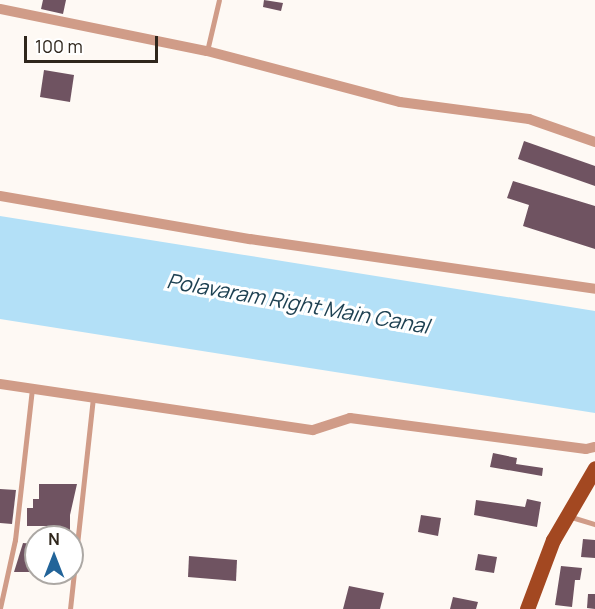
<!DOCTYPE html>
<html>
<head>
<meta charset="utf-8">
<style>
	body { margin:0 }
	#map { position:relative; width:595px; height:609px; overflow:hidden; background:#fef9f4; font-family:Manrope,sans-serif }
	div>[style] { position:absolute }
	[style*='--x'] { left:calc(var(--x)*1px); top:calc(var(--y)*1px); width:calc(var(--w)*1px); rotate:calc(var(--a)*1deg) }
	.water>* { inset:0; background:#b3e0f7 }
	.building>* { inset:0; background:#6f5361 }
	.lane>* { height:5px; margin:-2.5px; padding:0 2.5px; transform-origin:2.5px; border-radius:2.5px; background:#d09c88 }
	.street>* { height:10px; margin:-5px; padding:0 5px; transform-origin:5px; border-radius:5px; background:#d09c88 }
	.primary>* { height:15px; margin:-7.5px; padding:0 7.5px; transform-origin:7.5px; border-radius:7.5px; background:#a34821 }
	span { translate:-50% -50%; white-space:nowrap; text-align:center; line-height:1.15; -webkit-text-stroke:6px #fff; paint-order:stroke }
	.water-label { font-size:21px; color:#1e4152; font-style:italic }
	.north { position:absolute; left:24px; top:525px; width:60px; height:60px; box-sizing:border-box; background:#fff; border:2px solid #aca8a4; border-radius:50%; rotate:0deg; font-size:16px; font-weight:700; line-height:24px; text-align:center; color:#2f261c }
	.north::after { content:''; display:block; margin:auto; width:21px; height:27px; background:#226499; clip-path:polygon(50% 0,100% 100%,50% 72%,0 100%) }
	.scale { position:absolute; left:24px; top:36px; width:134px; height:27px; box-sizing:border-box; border:3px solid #2f261c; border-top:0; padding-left:8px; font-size:18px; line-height:21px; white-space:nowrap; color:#2f261c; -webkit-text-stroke:4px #fff; paint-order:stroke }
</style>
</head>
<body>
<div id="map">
	<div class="water">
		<i style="clip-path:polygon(0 216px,595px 311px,595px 413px,0 319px)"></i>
	</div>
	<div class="building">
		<i style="clip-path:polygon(43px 0,66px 0,63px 14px,41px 9px)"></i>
		<i style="clip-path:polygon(264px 0,283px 3px,281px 11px,263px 7px)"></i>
		<i style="clip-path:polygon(44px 70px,74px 75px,70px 102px,40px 97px)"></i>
		<i style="clip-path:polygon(524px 141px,595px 166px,595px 186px,518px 159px)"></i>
		<i style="clip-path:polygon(513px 181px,595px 206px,595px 249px,523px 226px,529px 205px,507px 198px)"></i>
		<i style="clip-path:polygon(493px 453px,517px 458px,516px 464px,543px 468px,542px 476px,490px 467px)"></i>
		<i style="clip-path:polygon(39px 484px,77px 484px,70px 515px,70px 537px,58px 537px,58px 533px,53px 533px,52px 526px,27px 526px,27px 508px,33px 508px,33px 499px,39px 499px)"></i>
		<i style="clip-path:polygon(0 489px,16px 490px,12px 524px,0 523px)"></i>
		<i style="clip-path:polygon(527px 499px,541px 502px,537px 527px,474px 515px,476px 500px,525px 507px)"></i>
		<i style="clip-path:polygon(421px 515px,441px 518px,438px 536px,418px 532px)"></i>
		<i style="clip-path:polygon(583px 539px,595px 540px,595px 558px,581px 557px)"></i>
		<i style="clip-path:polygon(23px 543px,36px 544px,36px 572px,14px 572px)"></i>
		<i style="clip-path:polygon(478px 554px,497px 557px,494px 573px,475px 570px)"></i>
		<i style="clip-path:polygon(189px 556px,237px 560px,236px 581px,188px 577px)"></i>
		<i style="clip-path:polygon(561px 566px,582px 568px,580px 580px,575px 580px,572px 607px,555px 605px)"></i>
		<i style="clip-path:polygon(349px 586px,384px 593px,380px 609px,343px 609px)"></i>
		<i style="clip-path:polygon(588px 594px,595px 594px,595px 609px,587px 608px)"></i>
		<i style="clip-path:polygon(453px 597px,478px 602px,476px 609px,450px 609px)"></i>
	</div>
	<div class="lane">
		<i style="--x:207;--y:51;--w:52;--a:-76.8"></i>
		<i style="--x:568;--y:516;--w:28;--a:17"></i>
		<i style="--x:0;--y:608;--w:70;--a:-77.6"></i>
		<i style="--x:15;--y:540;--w:153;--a:-83.6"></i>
		<i style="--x:70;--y:609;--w:213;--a:-83.8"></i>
	</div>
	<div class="street">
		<i style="--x:0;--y:9;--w:211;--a:11.5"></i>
		<i style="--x:207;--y:51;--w:200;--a:14.8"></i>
		<i style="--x:400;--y:102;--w:130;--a:7.5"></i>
		<i style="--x:529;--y:119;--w:70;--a:19.2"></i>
		<i style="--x:0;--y:196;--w:254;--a:9.8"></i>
		<i style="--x:250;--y:239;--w:349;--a:8.2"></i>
		<i style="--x:0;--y:384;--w:316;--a:8.4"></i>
		<i style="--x:313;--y:430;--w:39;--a:-18"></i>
		<i style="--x:350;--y:418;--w:238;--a:7.5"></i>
		<i style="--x:586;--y:449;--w:9;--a:-13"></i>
	</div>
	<div class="primary">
		<i style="--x:527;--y:609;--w:74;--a:-69.4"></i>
		<i style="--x:553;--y:540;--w:83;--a:-59.7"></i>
	</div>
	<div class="water-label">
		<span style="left:298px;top:303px;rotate:10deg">Polavaram Right Main Canal</span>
	</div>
	<div class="north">N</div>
	<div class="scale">100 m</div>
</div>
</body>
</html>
